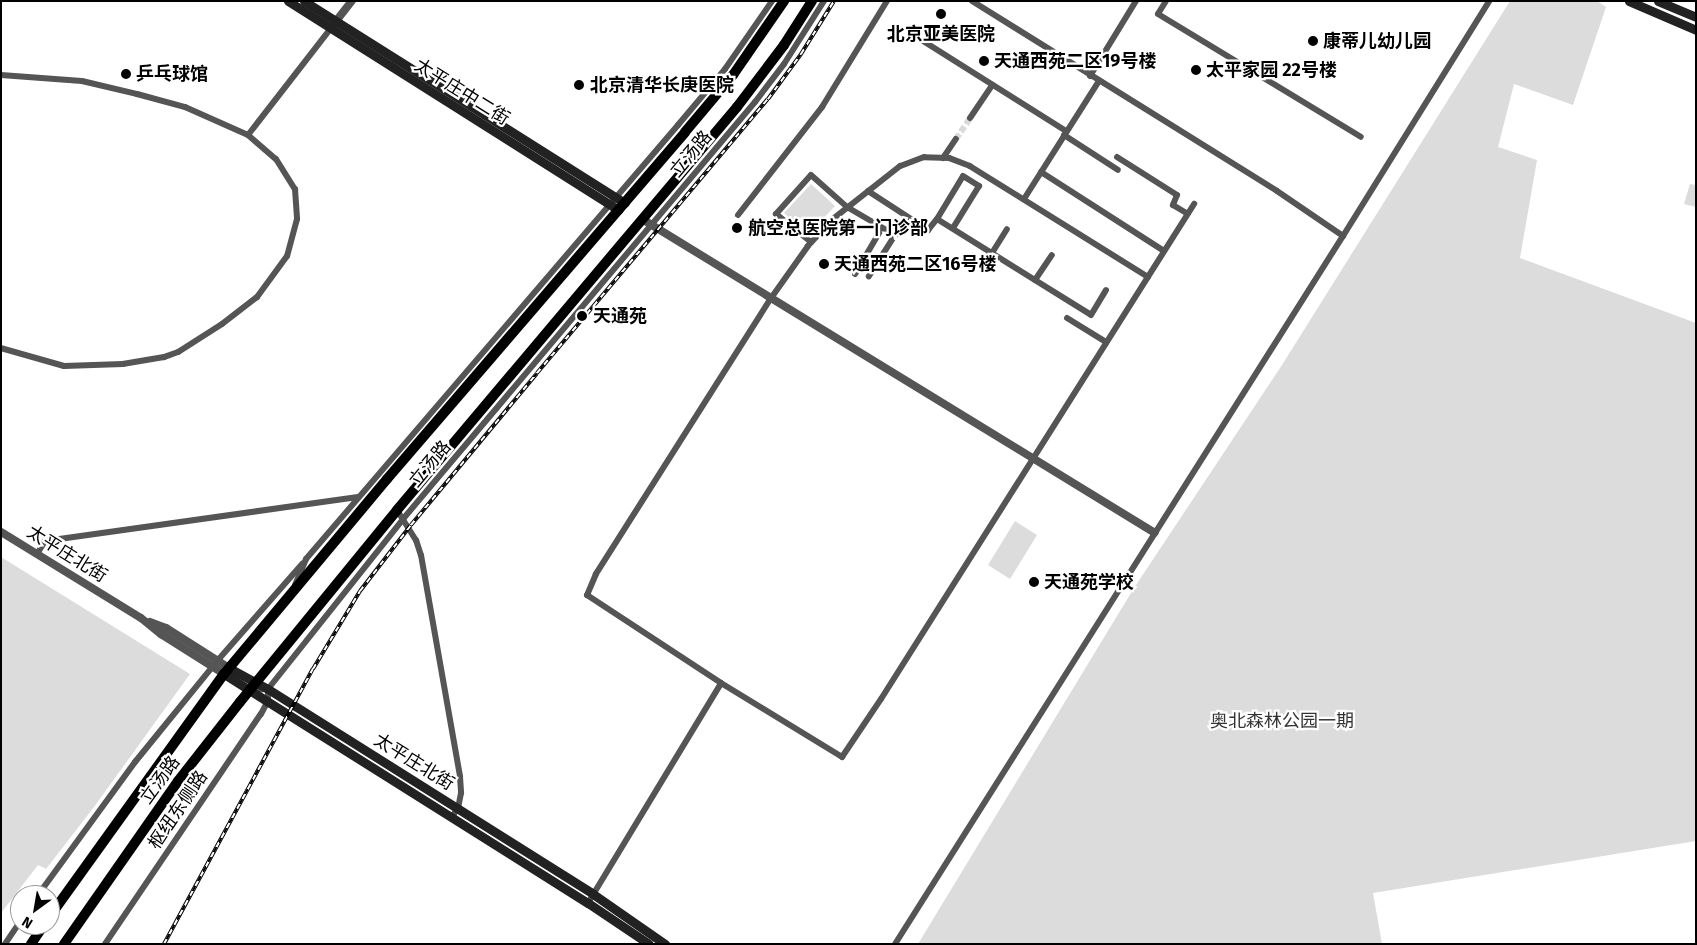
<!DOCTYPE html>
<html>
<head>
<meta charset="utf-8">
<style>
	body { margin:0 }
	#map { position:relative; width:1697px; height:945px; overflow:hidden; background:#fff; font-family:"Fira Sans","Noto Sans SC",sans-serif }
	div>[style] { position:absolute }
	[style*='--x'] { left:calc(var(--x)*1px); top:calc(var(--y)*1px); width:calc(var(--w)*1px); rotate:calc(var(--a)*1deg) }
	.green>* { inset:0; background:#dcdcdc }
	.minor-tunnel>* { height:6px; margin-top:-3px; transform-origin:0; background:repeating-linear-gradient(90deg,#d9d9d9 0 6px,transparent 0 9px) }
	.minor>* { height:6px; margin:-3px; padding:0 3px; transform-origin:3px; border-radius:3px; background:#555 }
	.tertiary>* { height:8px; margin:-4px; padding:0 4px; transform-origin:4px; border-radius:4px; background:#555 }
	.secondary>* { height:9px; margin:-4.5px; padding:0 4.5px; transform-origin:4.5px; border-radius:4.5px; background:#222 }
	.primary>* { height:10px; margin:-5px; padding:0 5px; transform-origin:5px; border-radius:5px; background:#000 }
	.rail>* { height:4px; margin-top:-2px; transform-origin:0; background:repeating-linear-gradient(90deg,#fff 0 5.5px,#000 0 11px); box-sizing:border-box; border-block:1px solid #000 }
	.dots>* { width:14px; height:14px; translate:-50% -50%; box-sizing:border-box; border:2px solid #fff; border-radius:50% }
	span { translate:-50% -50%; white-space:nowrap; text-align:center; line-height:1.15; -webkit-text-stroke:4.5px #fff; paint-order:stroke }
	.poi-label { font-size:18px; color:#000; font-weight:700 }
	.left { translate:0 -50%; text-align:left }
	.street-label { font-size:18px; color:#000 }
	.park-label { font-size:18px; color:#333 }
	.frame { position:absolute; inset:0; border:2px solid #000; pointer-events:none }
	.north { position:absolute; left:10px; top:885px; width:50px; height:50px; box-sizing:border-box; background:#fff; border:1px solid #999; border-radius:50%; rotate:212deg; font-size:14px; font-weight:700; line-height:20px; text-align:center; color:#000 }
	.north::after { content:''; display:block; margin:auto; width:18px; height:22px; background:#000; clip-path:polygon(50% 0,100% 100%,50% 72%,0 100%) }
</style>
</head>
<body>
<div id="map">
	<div class="green">
		<i style="clip-path:polygon(1510px 1px,1597px 1px,1606px 7px,1573px 105px,1514px 84px,1498px 147px,1537px 160px,1520px 258px,1696px 323px,1696px 841px,1373px 893px,1382px 944px,918px 944px,1134px 588px,1282px 365px)"></i>
		<i style="clip-path:polygon(811px 184px,835px 206px,808px 235px,784px 213px)"></i>
		<i style="clip-path:polygon(1690px 184px,1696px 185px,1696px 207px,1684px 204px)"></i>
		<i style="clip-path:polygon(1015px 521px,1037px 535px,1010px 579px,988px 565px)"></i>
		<i style="clip-path:polygon(1px 557px,190px 674px,94px 807px,46px 869px,38px 865px,1px 913px)"></i>
	</div>
	<div class="minor-tunnel">
		<i style="--x:956;--y:139;--w:25;--a:-56"></i>
	</div>
	<div class="minor">
		<i style="--x:972;--y:1;--w:359;--a:31.9"></i>
		<i style="--x:1277;--y:191;--w:80;--a:34.3"></i>
		<i style="--x:1166;--y:1;--w:15;--a:122"></i>
		<i style="--x:1158;--y:14;--w:237;--a:31.2"></i>
		<i style="--x:912;--y:34;--w:182;--a:32.2"></i>
		<i style="--x:1;--y:75;--w:81;--a:4.2"></i>
		<i style="--x:82;--y:81;--w:57;--a:13.3"></i>
		<i style="--x:137;--y:94;--w:50;--a:15.2"></i>
		<i style="--x:185;--y:107;--w:69;--a:24"></i>
		<i style="--x:248;--y:135;--w:37;--a:41"></i>
		<i style="--x:276;--y:159;--w:36;--a:58"></i>
		<i style="--x:295;--y:189;--w:30;--a:86"></i>
		<i style="--x:297;--y:219;--w:38;--a:105"></i>
		<i style="--x:287;--y:256;--w:51;--a:126.2"></i>
		<i style="--x:257;--y:297;--w:44;--a:142.4"></i>
		<i style="--x:222;--y:324;--w:52;--a:147.5"></i>
		<i style="--x:178;--y:352;--w:15;--a:160"></i>
		<i style="--x:164;--y:357;--w:42;--a:170.3"></i>
		<i style="--x:123;--y:364;--w:59;--a:178.1"></i>
		<i style="--x:64;--y:366;--w:66;--a:-164.1"></i>
		<i style="--x:1090;--y:76;--w:88;--a:-58.5"></i>
		<i style="--x:970;--y:118;--w:40;--a:-56"></i>
		<i style="--x:248;--y:135;--w:135;--a:-52.2"></i>
		<i style="--x:1064;--y:135;--w:64;--a:32.9"></i>
		<i style="--x:1117;--y:157;--w:71;--a:32.3"></i>
		<i style="--x:1177;--y:195;--w:11;--a:112"></i>
		<i style="--x:1173;--y:205;--w:17;--a:31"></i>
		<i style="--x:943;--y:158;--w:23;--a:-56"></i>
		<i style="--x:1041;--y:172;--w:146;--a:32.7"></i>
		<i style="--x:868;--y:191;--w:72;--a:33"></i>
		<i style="--x:928;--y:230;--w:14;--a:-51"></i>
		<i style="--x:937;--y:219;--w:181;--a:31.9"></i>
		<i style="--x:1091;--y:315;--w:29;--a:-59"></i>
		<i style="--x:1024;--y:199;--w:140;--a:-57.6"></i>
		<i style="--x:738;--y:215;--w:137;--a:-52.1"></i>
		<i style="--x:822;--y:107;--w:124;--a:-58.5"></i>
		<i style="--x:937;--y:219;--w:50;--a:-58.8"></i>
		<i style="--x:963;--y:176;--w:19;--a:32"></i>
		<i style="--x:979;--y:186;--w:49;--a:121.8"></i>
		<i style="--x:811;--y:242;--w:45;--a:-141.3"></i>
		<i style="--x:776;--y:214;--w:52;--a:-48.1"></i>
		<i style="--x:811;--y:175;--w:48;--a:41.6"></i>
		<i style="--x:847;--y:207;--w:56;--a:30.3"></i>
		<i style="--x:895;--y:235;--w:49;--a:122.4"></i>
		<i style="--x:992;--y:253;--w:28;--a:-58"></i>
		<i style="--x:855;--y:274;--w:53;--a:-59.6"></i>
		<i style="--x:1148;--y:277;--w:210;--a:-148.1"></i>
		<i style="--x:970;--y:166;--w:22;--a:-159"></i>
		<i style="--x:949;--y:158;--w:25;--a:-178"></i>
		<i style="--x:924;--y:157;--w:26;--a:159"></i>
		<i style="--x:900;--y:166;--w:85;--a:141.7"></i>
		<i style="--x:833;--y:219;--w:37;--a:133"></i>
		<i style="--x:808;--y:246;--w:64;--a:125.4"></i>
		<i style="--x:771;--y:298;--w:327;--a:122.4"></i>
		<i style="--x:596;--y:574;--w:23;--a:113"></i>
		<i style="--x:587;--y:595;--w:160;--a:33.3"></i>
		<i style="--x:721;--y:683;--w:142;--a:31.4"></i>
		<i style="--x:842;--y:757;--w:70;--a:-56.1"></i>
		<i style="--x:881;--y:699;--w:586;--a:-57.69"></i>
		<i style="--x:1035;--y:280;--w:30;--a:-56"></i>
		<i style="--x:1067;--y:318;--w:46;--a:31.6"></i>
		<i style="--x:397;--y:510;--w:36;--a:58"></i>
		<i style="--x:416;--y:540;--w:16;--a:72"></i>
		<i style="--x:421;--y:555;--w:225;--a:80"></i>
		<i style="--x:460;--y:777;--w:16;--a:86"></i>
		<i style="--x:461;--y:793;--w:15;--a:101"></i>
		<i style="--x:458;--y:808;--w:11;--a:124"></i>
		<i style="--x:37;--y:554;--w:15;--a:-58"></i>
		<i style="--x:45;--y:541;--w:316;--a:-8"></i>
		<i style="--x:295;--y:585;--w:28;--a:-67"></i>
		<i style="--x:306;--y:559;--w:572;--a:-49.4"></i>
		<i style="--x:678;--y:125;--w:73;--a:-50"></i>
		<i style="--x:725;--y:69;--w:83;--a:-55.3"></i>
		<i style="--x:250;--y:690;--w:18;--a:-3"></i>
		<i style="--x:268;--y:689;--w:217;--a:-51.5"></i>
		<i style="--x:403;--y:519;--w:546;--a:-49.83"></i>
		<i style="--x:755;--y:102;--w:48;--a:-52.7"></i>
		<i style="--x:784;--y:64;--w:75;--a:-57.6"></i>
		<i style="--x:38;--y:895;--w:165;--a:-53.9"></i>
		<i style="--x:135;--y:762;--w:132;--a:-50.9"></i>
		<i style="--x:218;--y:660;--w:128;--a:-48.8"></i>
		<i style="--x:588;--y:903;--w:257;--a:-58.8"></i>
		<i style="--x:5;--y:944;--w:27;--a:-56"></i>
		<i style="--x:105;--y:944;--w:278;--a:-55.9"></i>
		<i style="--x:261;--y:714;--w:15;--a:-62"></i>
		<i style="--x:268;--y:701;--w:12;--a:-90"></i>
		<i style="--x:895;--y:944;--w:838;--a:-57.68"></i>
		<i style="--x:1343;--y:236;--w:277;--a:-58.1"></i>
	</div>
	<div class="tertiary">
		<i style="--x:333;--y:25;--w:31;--a:-52"></i>
		<i style="--x:642;--y:219;--w:601;--a:31.47"></i>
		<i style="--x:1;--y:532;--w:164;--a:31.6"></i>
		<i style="--x:141;--y:618;--w:26;--a:39"></i>
		<i style="--x:161;--y:634;--w:75;--a:32.4"></i>
		<i style="--x:150;--y:622;--w:17;--a:21"></i>
		<i style="--x:166;--y:628;--w:75;--a:32.4"></i>
	</div>
	<div class="secondary">
		<i style="--x:288;--y:1;--w:391;--a:32.3"></i>
		<i style="--x:304;--y:1;--w:379;--a:32.2"></i>
		<i style="--x:1629;--y:1;--w:73;--a:23.4"></i>
		<i style="--x:1658;--y:1;--w:41;--a:22.8"></i>
		<i style="--x:229;--y:668;--w:44;--a:28.3"></i>
		<i style="--x:268;--y:689;--w:384;--a:32.2"></i>
		<i style="--x:593;--y:894;--w:88;--a:34.8"></i>
		<i style="--x:224;--y:674;--w:430;--a:32.2"></i>
		<i style="--x:588;--y:903;--w:73;--a:33.9"></i>
	</div>
	<div class="primary">
		<i style="--x:50;--y:916;--w:298;--a:-54.3"></i>
		<i style="--x:224;--y:674;--w:254;--a:-50.1"></i>
		<i style="--x:387;--y:479;--w:457;--a:-49.3"></i>
		<i style="--x:685;--y:132;--w:75;--a:-49.9"></i>
		<i style="--x:733;--y:75;--w:90;--a:-55.4"></i>
		<i style="--x:31;--y:944;--w:23;--a:-56"></i>
		<i style="--x:64;--y:944;--w:199;--a:-55"></i>
		<i style="--x:178;--y:781;--w:100;--a:-51.9"></i>
		<i style="--x:240;--y:702;--w:248;--a:-50.7"></i>
		<i style="--x:397;--y:510;--w:527;--a:-49.85"></i>
		<i style="--x:737;--y:107;--w:78;--a:-52.8"></i>
		<i style="--x:784;--y:45;--w:52;--a:-57.5"></i>
	</div>
	<div class="rail">
		<i style="--x:164;--y:944;--w:313;--a:-61.6"></i>
		<i style="--x:313;--y:669;--w:91;--a:-58.9"></i>
		<i style="--x:360;--y:591;--w:83;--a:-52.3"></i>
		<i style="--x:411;--y:525;--w:197;--a:-50.3"></i>
		<i style="--x:537;--y:373;--w:358;--a:-49.9"></i>
		<i style="--x:768;--y:99;--w:56;--a:-53.7"></i>
		<i style="--x:801;--y:54;--w:62;--a:-58.1"></i>
	</div>
	<div class="dots">
		<i style="left:941px;top:14px;background:#000"></i>
		<i style="left:1313px;top:41px;background:#000"></i>
		<i style="left:984px;top:61px;background:#000"></i>
		<i style="left:1196px;top:70px;background:#000"></i>
		<i style="left:126px;top:74px;background:#000"></i>
		<i style="left:579px;top:85px;background:#000"></i>
		<i style="left:737px;top:228px;background:#000"></i>
		<i style="left:824px;top:264px;background:#000"></i>
		<i style="left:582px;top:316px;background:#000"></i>
		<i style="left:1034px;top:582px;background:#000"></i>
	</div>
	<div class="poi-label">
		<span style="left:941px;top:34px">北京亚美医院</span>
		<span class="left" style="left:1323px;top:41px">康蒂儿幼儿园</span>
		<span class="left" style="left:994px;top:61px">天通西苑二区19号楼</span>
		<span class="left" style="left:1206px;top:70px">太平家园 22号楼</span>
		<span class="left" style="left:136px;top:74px">乒乓球馆</span>
		<span class="left" style="left:590px;top:85px">北京清华长庚医院</span>
		<span class="left" style="left:748px;top:228px">航空总医院第一门诊部</span>
		<span class="left" style="left:834px;top:264px">天通西苑二区16号楼</span>
		<span class="left" style="left:593px;top:316px">天通苑</span>
		<span class="left" style="left:1044px;top:582px">天通苑学校</span>
	</div>
	<div class="street-label">
		<span style="left:462px;top:92px;rotate:32deg">太平庄中二街</span>
		<span style="left:691px;top:154px;rotate:-50deg">立汤路</span>
		<span style="left:430px;top:464px;rotate:-50deg">立汤路</span>
		<span style="left:67px;top:554px;rotate:32deg">太平庄北街</span>
		<span style="left:414px;top:762px;rotate:32deg">太平庄北街</span>
		<span style="left:160px;top:780px;rotate:-54deg">立汤路</span>
		<span style="left:178px;top:810px;rotate:-56deg">枢纽东侧路</span>
	</div>
	<div class="park-label">
		<span style="left:1282px;top:721px">奥北森林公园一期</span>
	</div>
	<div class="frame"></div>
	<div class="north">N</div>
</div>
</body>
</html>
